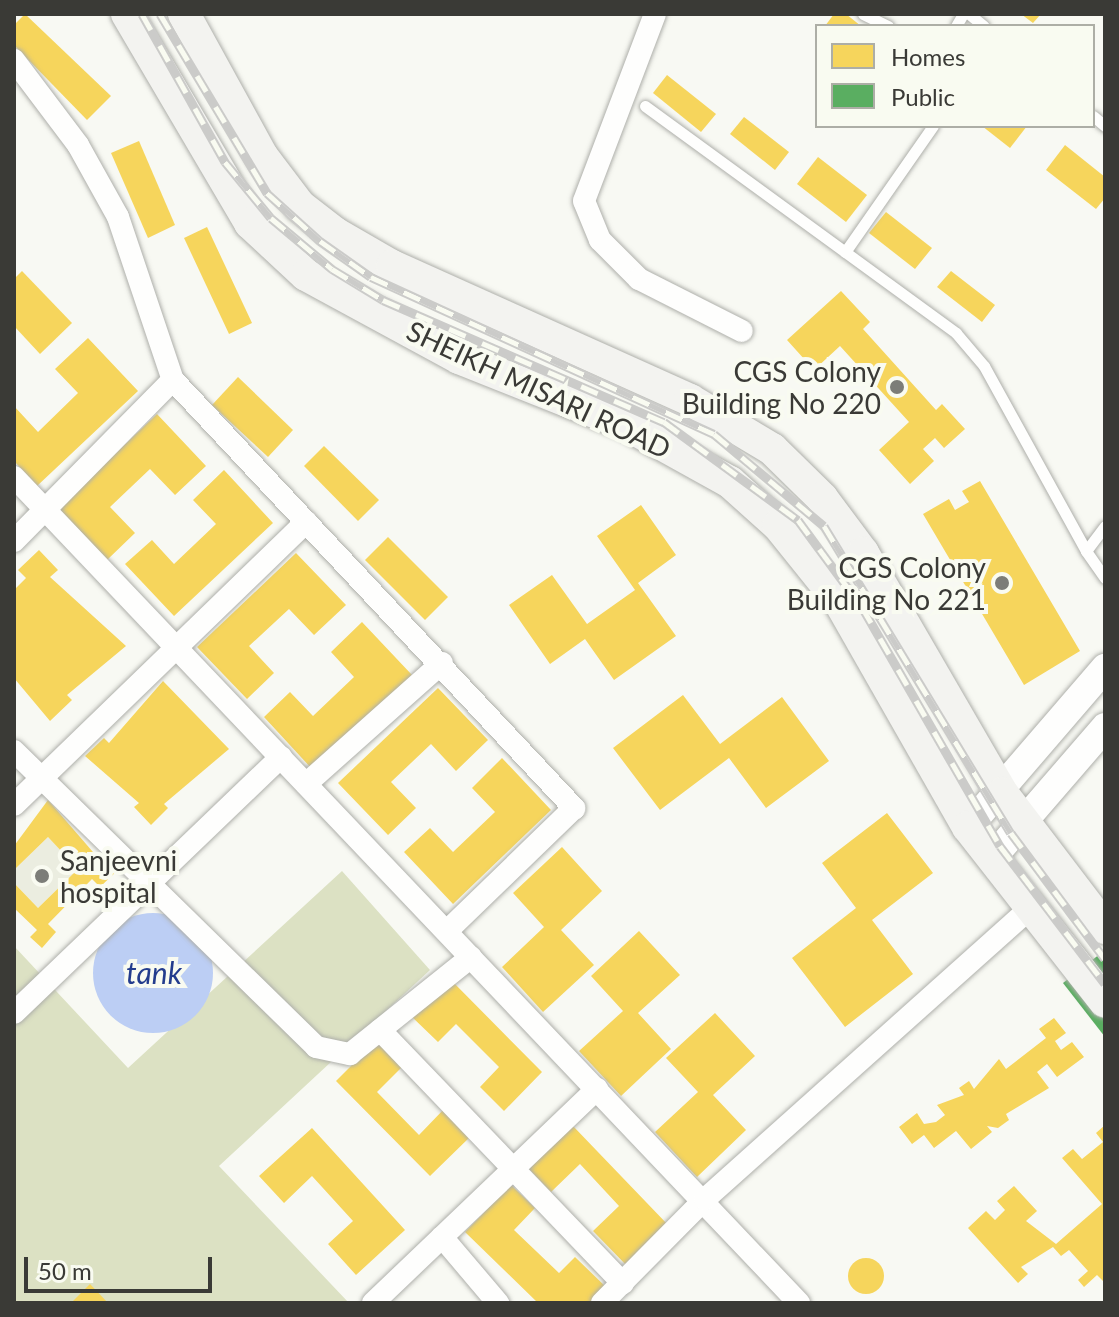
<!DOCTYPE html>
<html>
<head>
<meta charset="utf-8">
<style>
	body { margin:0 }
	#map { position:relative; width:1119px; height:1317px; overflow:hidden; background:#f8f9f3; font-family:Lato,sans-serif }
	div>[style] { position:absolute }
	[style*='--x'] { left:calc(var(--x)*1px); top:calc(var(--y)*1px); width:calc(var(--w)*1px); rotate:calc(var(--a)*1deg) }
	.built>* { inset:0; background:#ebede0 }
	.green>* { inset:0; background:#dce1c3 }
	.water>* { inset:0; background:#bccef4 }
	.round { border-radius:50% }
	.homes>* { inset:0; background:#f6d55c }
	.public>* { inset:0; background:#5aae61 }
	.roads { filter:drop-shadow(0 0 2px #aeafaa) drop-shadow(0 0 2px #aeafaa) }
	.service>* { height:11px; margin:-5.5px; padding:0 5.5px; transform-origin:5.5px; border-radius:5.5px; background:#fefefd }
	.minor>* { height:22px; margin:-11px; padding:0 11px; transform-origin:11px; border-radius:11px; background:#fefefd }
	.tertiary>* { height:28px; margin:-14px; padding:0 14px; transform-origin:14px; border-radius:14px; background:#fefefd }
	.secondary>* { height:32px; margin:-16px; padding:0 16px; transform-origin:16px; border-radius:16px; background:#f3f3f0 }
	.rail>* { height:9px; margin-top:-4.5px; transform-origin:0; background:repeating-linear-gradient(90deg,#f9fbf1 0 18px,#cbcbc9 0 36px); box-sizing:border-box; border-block:2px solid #cbcbc9 }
	.dots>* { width:22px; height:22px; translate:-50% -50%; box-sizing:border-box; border:4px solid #f9fbf1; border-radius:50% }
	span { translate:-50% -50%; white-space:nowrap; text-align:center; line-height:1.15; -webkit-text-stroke:8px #f9fbf1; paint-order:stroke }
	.poi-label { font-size:28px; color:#3a3a36 }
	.right { translate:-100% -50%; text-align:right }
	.left { translate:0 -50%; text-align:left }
	.street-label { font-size:28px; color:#3a3a36 }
	.water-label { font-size:30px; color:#233c8d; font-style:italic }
	.frame { position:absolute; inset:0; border:16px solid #3a3a36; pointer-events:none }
	.legend { position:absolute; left:815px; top:24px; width:280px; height:104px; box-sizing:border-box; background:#f9fbf1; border:2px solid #adaea6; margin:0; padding:10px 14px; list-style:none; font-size:24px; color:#3a3a36 }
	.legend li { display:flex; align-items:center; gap:16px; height:40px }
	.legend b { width:40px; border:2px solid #adaea6 }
	.scale { position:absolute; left:24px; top:1257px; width:188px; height:36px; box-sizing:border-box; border:4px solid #3a3a36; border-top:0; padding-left:10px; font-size:24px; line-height:28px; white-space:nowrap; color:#3a3a36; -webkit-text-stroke:6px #f9fbf1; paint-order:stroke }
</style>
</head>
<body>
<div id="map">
	<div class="built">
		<i style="clip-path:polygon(48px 837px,78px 869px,38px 908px,14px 883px,14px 870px)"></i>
	</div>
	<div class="green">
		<i style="clip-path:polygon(342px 871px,430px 970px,219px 1166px,349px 1303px,14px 1303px,14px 946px,128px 1068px)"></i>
	</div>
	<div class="water">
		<i class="round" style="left:93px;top:913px;width:120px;height:120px"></i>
	</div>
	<div class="homes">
		<i style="clip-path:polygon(25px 14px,111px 96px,87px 120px,14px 45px,14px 25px)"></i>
		<i style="clip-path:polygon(834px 14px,846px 14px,861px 26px,825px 26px)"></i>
		<i style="clip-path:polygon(1021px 14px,1041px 14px,1033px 23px)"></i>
		<i style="clip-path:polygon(667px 75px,716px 114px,701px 132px,653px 93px)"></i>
		<i style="clip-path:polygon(744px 117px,789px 152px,775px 170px,730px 134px)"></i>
		<i style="clip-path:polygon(982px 126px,1027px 126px,1010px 148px)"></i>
		<i style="clip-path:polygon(139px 141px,175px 225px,148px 238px,111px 153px)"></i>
		<i style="clip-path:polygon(1065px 145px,1105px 177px,1105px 198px,1096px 209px,1046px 170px)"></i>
		<i style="clip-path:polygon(818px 157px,867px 195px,846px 222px,797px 184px)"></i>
		<i style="clip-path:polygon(886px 212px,932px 248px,915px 269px,869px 233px)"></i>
		<i style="clip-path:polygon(207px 227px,252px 323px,229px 334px,184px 238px)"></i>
		<i style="clip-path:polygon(22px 271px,72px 323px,40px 354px,14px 326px,14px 279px)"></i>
		<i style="clip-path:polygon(951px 271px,995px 305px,982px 322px,937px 287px)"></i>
		<i style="clip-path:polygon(841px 291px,870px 322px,863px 329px,936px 410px,942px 404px,965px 429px,944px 448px,935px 438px,923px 449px,934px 461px,910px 484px,879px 450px,909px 422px,840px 346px,814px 370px,787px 340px)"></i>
		<i style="clip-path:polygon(88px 338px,138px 391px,37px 486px,14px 461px,14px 406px,38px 432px,78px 393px,55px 369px)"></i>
		<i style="clip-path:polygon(238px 377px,293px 430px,268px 457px,212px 405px)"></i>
		<i style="clip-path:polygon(157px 414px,206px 466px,175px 495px,150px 469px,110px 507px,135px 533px,107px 560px,58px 508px)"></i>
		<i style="clip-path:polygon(324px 446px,379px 500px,358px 521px,304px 466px)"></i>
		<i style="clip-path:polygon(224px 470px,273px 523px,174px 616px,125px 564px,152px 540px,174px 564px,216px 524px,193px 500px)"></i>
		<i style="clip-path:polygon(980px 481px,1080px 651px,1024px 685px,923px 514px,949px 499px,955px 510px,969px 502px,962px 491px)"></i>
		<i style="clip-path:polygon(641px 505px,676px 555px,638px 583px,676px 636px,614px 680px,585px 639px,550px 664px,509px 605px,552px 575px,587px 624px,635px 590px,597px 536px)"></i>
		<i style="clip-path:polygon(388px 537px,448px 597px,425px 620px,365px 560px)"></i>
		<i style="clip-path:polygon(39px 550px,58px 570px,50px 577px,126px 646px,67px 695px,72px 700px,50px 721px,14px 678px,14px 590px,26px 578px,18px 570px)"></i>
		<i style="clip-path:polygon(296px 553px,346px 605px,314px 635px,289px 609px,249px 646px,274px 673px,247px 699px,197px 647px)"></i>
		<i style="clip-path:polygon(362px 622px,412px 675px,312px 769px,264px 717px,290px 692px,313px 716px,354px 677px,331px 652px)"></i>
		<i style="clip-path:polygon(163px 681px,229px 749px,164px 804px,168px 808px,151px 825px,134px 807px,139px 803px,85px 756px,104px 738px,109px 743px)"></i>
		<i style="clip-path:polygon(438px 688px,488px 740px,456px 771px,431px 744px,391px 782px,416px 808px,388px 835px,338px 783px)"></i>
		<i style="clip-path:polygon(683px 695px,720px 744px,782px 697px,829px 761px,766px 808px,729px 758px,660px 810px,613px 748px)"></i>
		<i style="clip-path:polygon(502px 758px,551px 810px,453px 904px,404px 852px,430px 828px,453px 852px,495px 812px,472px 788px)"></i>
		<i style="clip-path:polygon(48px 800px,99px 859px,104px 854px,119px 869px,100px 887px,92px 879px,48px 924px,56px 932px,42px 948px,30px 937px,37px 930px,14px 908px,14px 883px,38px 908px,78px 869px,48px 837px,14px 870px,14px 846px)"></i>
		<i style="clip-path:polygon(887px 813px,933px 873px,872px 920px,913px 974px,845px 1027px,792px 958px,856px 908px,822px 863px)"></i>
		<i style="clip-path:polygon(562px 847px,602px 891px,561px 930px,594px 965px,543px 1012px,502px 967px,544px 927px,513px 893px)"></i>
		<i style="clip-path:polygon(639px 931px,680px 975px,638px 1013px,671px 1049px,621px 1096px,579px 1051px,623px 1011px,591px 976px)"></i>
		<i style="clip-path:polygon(449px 978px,542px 1072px,504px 1111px,480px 1087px,499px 1067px,456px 1024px,438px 1042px,411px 1016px)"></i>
		<i style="clip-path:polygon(715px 1013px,755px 1056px,713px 1095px,746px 1130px,697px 1177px,655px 1132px,698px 1092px,666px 1058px)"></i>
		<i style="clip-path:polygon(1054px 1018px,1066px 1033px,1055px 1041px,1061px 1050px,1072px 1042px,1084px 1057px,1057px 1077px,1047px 1064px,1037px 1072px,1049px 1088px,1006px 1114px,1009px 1120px,998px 1128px,987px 1126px,992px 1132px,971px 1149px,956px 1131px,934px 1148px,924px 1135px,912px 1144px,899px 1127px,917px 1113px,924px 1124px,936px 1122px,945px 1115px,937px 1105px,964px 1095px,959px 1088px,969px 1081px,974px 1089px,999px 1059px,1006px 1069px,1046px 1038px,1039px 1029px)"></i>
		<i style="clip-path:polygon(377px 1040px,403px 1066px,377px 1092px,419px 1135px,445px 1108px,472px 1135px,430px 1176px,336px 1081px)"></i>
		<i style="clip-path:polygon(1105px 1125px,1105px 1283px,1097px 1275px,1084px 1287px,1078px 1280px,1088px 1271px,1069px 1250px,1061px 1256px,1053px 1247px,1021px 1267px,1028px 1274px,1018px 1283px,968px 1228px,986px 1211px,995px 1220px,1005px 1210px,997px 1201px,1014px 1186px,1037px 1211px,1026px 1221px,1056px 1244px,1102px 1204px,1062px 1158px,1073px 1149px,1082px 1159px,1103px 1142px,1096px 1133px)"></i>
		<i style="clip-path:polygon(573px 1126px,670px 1227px,628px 1267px,593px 1231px,619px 1206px,580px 1164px,551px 1192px,529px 1169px)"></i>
		<i style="clip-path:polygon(312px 1128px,405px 1230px,356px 1275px,328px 1244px,353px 1221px,312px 1176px,284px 1203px,259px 1176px)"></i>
		<i style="clip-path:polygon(511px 1185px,535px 1208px,514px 1230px,559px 1273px,575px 1257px,608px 1289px,594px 1303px,538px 1303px,465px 1232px)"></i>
		<i class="round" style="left:848px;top:1258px;width:36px;height:36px"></i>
		<i style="clip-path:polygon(90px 1284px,108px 1303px,71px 1303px)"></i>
	</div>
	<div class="public">
		<i style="clip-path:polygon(1105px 950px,1105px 1037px,1063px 983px)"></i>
	</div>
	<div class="roads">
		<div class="service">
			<i style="--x:863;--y:14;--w:28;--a:26"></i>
			<i style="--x:969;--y:14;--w:19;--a:39"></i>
			<i style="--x:956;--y:26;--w:14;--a:-60"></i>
			<i style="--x:645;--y:106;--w:385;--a:36.1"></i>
			<i style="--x:956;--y:333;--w:43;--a:49.7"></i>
			<i style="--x:984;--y:366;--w:211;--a:61.1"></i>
			<i style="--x:1086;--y:551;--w:31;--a:-53"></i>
			<i style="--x:1093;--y:116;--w:16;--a:40"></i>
			<i style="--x:845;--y:252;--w:154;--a:-55.1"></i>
			<i style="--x:1086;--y:551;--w:33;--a:55"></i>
		</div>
		<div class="minor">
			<i style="--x:655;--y:14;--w:200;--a:110.8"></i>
			<i style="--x:584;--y:201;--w:42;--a:67.7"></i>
			<i style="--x:600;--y:240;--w:55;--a:45"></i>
			<i style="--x:639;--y:279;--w:115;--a:26.8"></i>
			<i style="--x:14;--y:60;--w:106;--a:53"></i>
			<i style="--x:78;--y:145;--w:82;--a:60.9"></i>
			<i style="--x:118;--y:217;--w:172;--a:71.4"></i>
			<i style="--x:173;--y:380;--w:587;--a:46.87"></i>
			<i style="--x:574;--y:808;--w:177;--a:135.9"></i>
			<i style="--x:14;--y:477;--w:1140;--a:46.46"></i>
			<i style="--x:14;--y:541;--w:226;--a:-45.4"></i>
			<i style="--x:14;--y:751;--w:423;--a:44.4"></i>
			<i style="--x:316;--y:1047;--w:35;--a:12"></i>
			<i style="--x:350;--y:1054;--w:155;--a:-38.7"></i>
			<i style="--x:306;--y:784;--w:182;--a:-41.7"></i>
			<i style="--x:14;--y:805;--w:407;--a:-44.1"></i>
			<i style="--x:14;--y:1013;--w:370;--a:-43.8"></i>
			<i style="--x:380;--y:1030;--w:351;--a:46.2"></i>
			<i style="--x:442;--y:1237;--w:87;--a:49.7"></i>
			<i style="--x:373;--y:1303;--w:310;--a:-43.7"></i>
			<i style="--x:602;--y:1303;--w:146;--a:-45.3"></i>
			<i style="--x:705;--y:1199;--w:436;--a:-41.8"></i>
		</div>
		<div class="tertiary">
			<i style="--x:968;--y:827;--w:210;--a:-49.3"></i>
			<i style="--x:992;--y:858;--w:173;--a:-49.2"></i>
		</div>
		<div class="secondary">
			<i style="--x:127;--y:14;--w:243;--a:59.5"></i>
			<i style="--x:250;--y:223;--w:76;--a:42.9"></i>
			<i style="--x:306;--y:275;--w:174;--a:28.5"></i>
			<i style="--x:459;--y:358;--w:181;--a:21.7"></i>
			<i style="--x:627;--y:425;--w:118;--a:29"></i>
			<i style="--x:730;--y:482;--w:64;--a:41.9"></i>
			<i style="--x:778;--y:525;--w:97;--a:51.2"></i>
			<i style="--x:839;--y:601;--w:260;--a:60.3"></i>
			<i style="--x:968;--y:827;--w:222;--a:51.9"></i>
			<i style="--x:184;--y:14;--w:162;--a:61.2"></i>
			<i style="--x:262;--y:156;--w:63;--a:52.8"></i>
			<i style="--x:300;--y:206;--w:44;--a:37.6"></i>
			<i style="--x:335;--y:233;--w:66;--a:30.1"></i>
			<i style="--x:392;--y:266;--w:327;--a:24.2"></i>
			<i style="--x:690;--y:400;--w:96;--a:30.9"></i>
			<i style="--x:772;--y:449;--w:70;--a:44.4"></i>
			<i style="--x:822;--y:498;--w:69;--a:53.3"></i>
			<i style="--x:863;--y:553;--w:277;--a:59.9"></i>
			<i style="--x:1002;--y:793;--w:170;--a:52.7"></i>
		</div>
	</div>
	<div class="rail">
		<i style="--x:142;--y:14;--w:170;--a:60.7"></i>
		<i style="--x:225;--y:162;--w:72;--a:50.6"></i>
		<i style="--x:271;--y:218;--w:80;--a:39.9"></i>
		<i style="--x:332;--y:269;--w:60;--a:31.3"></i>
		<i style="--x:383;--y:300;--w:306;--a:23.5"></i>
		<i style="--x:664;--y:422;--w:166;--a:36.2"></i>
		<i style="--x:798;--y:520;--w:108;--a:53.7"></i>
		<i style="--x:862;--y:607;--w:276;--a:60"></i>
		<i style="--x:1000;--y:846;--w:173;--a:52.7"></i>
		<i style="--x:160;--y:14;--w:209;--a:59.1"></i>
		<i style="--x:267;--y:193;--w:72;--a:42.2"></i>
		<i style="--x:320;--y:241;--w:62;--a:35.2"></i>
		<i style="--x:371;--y:277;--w:377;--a:24.6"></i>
		<i style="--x:714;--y:434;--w:143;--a:39.9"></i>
		<i style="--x:824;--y:526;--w:359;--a:58.7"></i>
		<i style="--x:1011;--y:833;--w:157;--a:53.3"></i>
	</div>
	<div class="dots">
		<i style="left:897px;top:387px;background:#7c7d78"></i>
		<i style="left:1002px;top:583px;background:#7c7d78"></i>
		<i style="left:42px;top:876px;background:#7c7d78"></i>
	</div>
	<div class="poi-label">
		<span class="right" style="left:881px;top:387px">CGS Colony<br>Building No 220</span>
		<span class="right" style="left:986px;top:583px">CGS Colony<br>Building No 221</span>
		<span class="left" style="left:60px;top:876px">Sanjeevni<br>hospital</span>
	</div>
	<div class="street-label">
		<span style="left:539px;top:389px;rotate:25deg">SHEIKH MISARI ROAD</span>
	</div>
	<div class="water-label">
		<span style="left:154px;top:972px">tank</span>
	</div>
	<div class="frame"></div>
	<ul class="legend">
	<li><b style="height:22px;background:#f6d55c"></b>Homes</li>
	<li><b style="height:22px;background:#5aae61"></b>Public</li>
	</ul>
	<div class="scale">50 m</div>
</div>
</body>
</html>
